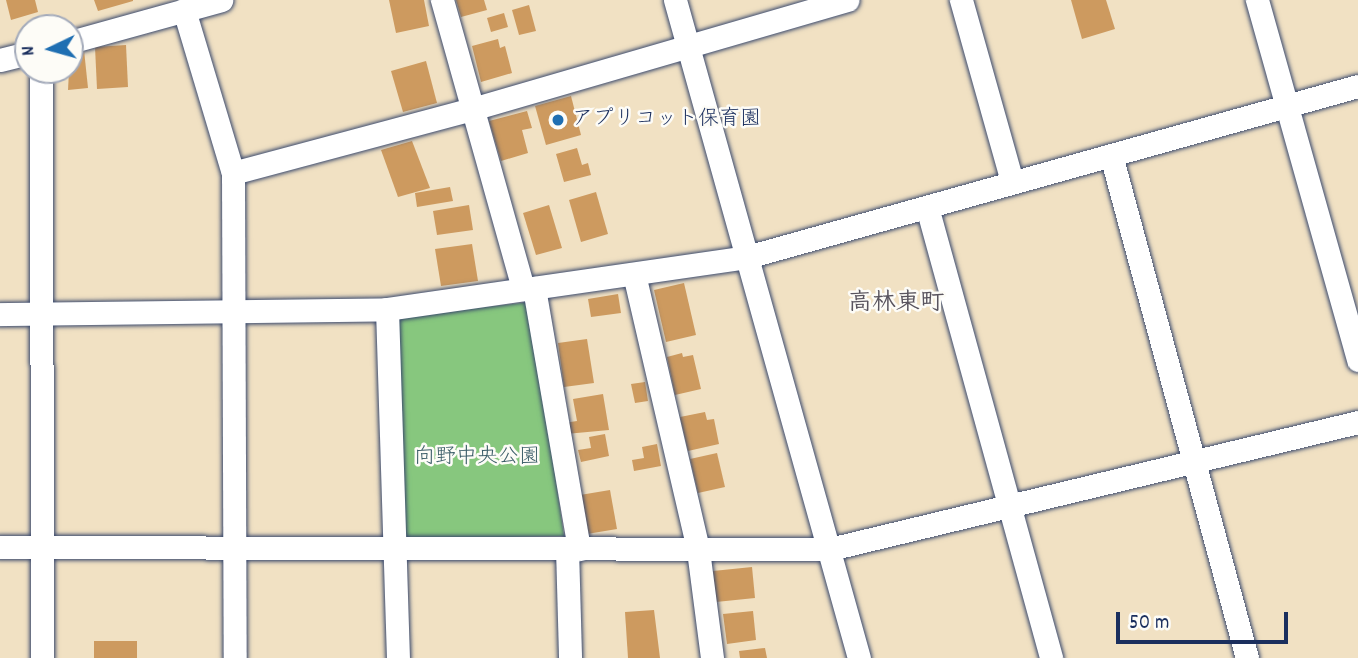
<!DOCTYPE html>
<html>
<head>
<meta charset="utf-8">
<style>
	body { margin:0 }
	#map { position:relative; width:1358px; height:658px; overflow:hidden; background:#f1e1c3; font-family:Dekko,"Klee One",sans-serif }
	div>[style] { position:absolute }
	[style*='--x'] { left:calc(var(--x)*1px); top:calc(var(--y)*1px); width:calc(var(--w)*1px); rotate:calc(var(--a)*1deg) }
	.green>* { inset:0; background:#87c77e }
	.building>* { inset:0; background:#cd9a5f }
	.roads { filter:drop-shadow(0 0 2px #3b4a6d) drop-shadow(0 0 2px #3b4a6d) }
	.minor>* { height:23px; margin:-11.5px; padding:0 11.5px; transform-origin:11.5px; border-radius:11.5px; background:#fff }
	.dots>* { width:19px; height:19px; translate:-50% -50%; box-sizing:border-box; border:4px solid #fdfcf7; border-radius:50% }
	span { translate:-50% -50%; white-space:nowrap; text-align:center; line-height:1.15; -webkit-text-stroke:5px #fdfcf7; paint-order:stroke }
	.poi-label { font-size:21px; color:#1b2f5e }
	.left { translate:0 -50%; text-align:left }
	.park-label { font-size:21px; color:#3b5d68 }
	.quarter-label { font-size:24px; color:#59545e; font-weight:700 }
	.north { position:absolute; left:14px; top:14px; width:70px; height:70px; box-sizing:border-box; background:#fdfcf7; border:2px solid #a3aaba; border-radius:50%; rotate:265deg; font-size:19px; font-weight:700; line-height:28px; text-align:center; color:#1b2f5e }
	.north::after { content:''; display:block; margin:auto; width:24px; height:32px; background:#1f6fb2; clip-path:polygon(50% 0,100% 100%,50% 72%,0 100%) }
	.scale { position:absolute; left:1116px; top:612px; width:172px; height:32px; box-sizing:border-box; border:4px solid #1b2f5e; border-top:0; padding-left:9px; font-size:21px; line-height:24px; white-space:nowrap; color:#1b2f5e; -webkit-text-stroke:5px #fdfcf7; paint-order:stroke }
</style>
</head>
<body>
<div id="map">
	<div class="green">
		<i style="clip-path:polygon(530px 302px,564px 536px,406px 539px,396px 317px)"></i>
	</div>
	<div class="building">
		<i style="clip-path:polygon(6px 0,35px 0,38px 12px,11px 20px)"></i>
		<i style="clip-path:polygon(94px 0,133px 0,133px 1px,98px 11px)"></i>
		<i style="clip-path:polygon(389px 0,424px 0,429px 26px,396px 33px)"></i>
		<i style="clip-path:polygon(456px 0,484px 0,487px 10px,461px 17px)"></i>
		<i style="clip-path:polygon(1071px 0,1106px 0,1115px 29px,1082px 39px)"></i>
		<i style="clip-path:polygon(529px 5px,536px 31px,519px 35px,512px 10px)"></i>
		<i style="clip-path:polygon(504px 13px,508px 27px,491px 32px,487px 18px)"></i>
		<i style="clip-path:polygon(498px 39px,500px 48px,505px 46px,512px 73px,481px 82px,472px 46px)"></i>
		<i style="clip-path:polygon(126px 45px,128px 87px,97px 89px,95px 47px)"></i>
		<i style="clip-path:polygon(84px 50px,88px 88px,68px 90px,70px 52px)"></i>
		<i style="clip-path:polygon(426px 61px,437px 103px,403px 112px,391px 71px)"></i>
		<i style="clip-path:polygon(571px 96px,581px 135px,546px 145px,535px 106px)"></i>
		<i style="clip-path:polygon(527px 111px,532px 128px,522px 130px,528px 153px,501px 161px,489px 121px)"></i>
		<i style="clip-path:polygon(412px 141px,430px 188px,398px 197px,381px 150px)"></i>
		<i style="clip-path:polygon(577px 148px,582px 165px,588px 163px,591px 175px,564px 182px,556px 154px)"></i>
		<i style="clip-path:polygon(450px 187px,453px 201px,417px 207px,415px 193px)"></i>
		<i style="clip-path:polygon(596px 192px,608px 234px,581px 242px,569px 200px)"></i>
		<i style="clip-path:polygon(469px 205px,473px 230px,437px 235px,433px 211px)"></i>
		<i style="clip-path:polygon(549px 205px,562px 248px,536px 255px,523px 213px)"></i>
		<i style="clip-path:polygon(472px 244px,478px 281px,441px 286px,435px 249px)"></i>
		<i style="clip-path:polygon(684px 283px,696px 335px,666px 342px,654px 290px)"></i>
		<i style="clip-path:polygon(618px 294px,621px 313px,591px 317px,588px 299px)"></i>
		<i style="clip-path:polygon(587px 339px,594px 383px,564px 387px,558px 343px)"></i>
		<i style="clip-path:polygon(682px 353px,683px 357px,693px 355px,701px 389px,675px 395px,667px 357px)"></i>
		<i style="clip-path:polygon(645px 382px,648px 401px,635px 403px,631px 384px)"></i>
		<i style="clip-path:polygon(603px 394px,609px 430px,566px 434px,564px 423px,577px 421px,573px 399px)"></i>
		<i style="clip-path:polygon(705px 412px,707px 420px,714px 419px,719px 444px,688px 451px,680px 417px)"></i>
		<i style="clip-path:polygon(605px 434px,609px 456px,581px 462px,578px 450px,591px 448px,589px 437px)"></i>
		<i style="clip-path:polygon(657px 444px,661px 466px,634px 471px,632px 460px,644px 458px,642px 447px)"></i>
		<i style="clip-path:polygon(717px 453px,725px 487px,698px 493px,690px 459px)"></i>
		<i style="clip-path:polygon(610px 490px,617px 529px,587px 534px,580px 495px)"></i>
		<i style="clip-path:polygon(752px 567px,755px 598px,716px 602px,713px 571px)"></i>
		<i style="clip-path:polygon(654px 610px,660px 658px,628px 658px,625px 612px)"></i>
		<i style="clip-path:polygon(753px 611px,756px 640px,727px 644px,723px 614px)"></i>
		<i style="clip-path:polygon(94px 641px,137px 641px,137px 658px,94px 658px)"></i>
		<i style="clip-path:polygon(765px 648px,767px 658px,740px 658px,739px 651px)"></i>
	</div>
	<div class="roads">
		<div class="minor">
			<i style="--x:442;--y:0;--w:300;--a:74.3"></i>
			<i style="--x:675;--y:0;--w:683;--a:74.38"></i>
			<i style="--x:961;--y:0;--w:189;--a:74.3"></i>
			<i style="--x:1257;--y:0;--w:374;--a:74.3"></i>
			<i style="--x:184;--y:10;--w:170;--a:73.3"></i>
			<i style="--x:233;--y:173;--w:485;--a:89.8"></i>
			<i style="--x:70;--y:42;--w:157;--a:-15.5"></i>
			<i style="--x:0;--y:60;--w:29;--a:-14"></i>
			<i style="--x:41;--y:70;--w:588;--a:89.9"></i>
			<i style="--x:1111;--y:155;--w:521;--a:74.87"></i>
			<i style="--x:233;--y:173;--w:247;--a:-15"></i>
			<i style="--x:472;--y:109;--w:391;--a:-16.2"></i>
			<i style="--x:927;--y:207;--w:468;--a:74.6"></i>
			<i style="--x:634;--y:274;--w:283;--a:76.9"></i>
			<i style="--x:698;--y:550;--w:109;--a:82.6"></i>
			<i style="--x:534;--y:288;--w:265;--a:80.2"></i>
			<i style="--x:387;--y:309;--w:349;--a:88.2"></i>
			<i style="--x:0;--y:314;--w:387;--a:-0.7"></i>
			<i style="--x:387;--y:309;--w:364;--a:-8.2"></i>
			<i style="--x:747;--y:257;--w:634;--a:-15.64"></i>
			<i style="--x:0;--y:547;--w:830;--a:0.14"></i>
			<i style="--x:830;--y:549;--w:543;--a:-13.52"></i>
			<i style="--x:567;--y:548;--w:110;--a:88.4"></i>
		</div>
	</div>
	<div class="dots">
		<i style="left:558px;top:120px;background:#1f6fb2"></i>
	</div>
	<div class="poi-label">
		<span class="left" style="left:572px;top:120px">アプリコット保育園</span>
	</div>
	<div class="park-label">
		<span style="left:477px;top:458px">向野中央公園</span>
	</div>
	<div class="quarter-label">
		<span style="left:896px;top:305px">高林東町</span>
	</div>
	<div class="north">N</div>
	<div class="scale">50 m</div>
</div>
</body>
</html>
